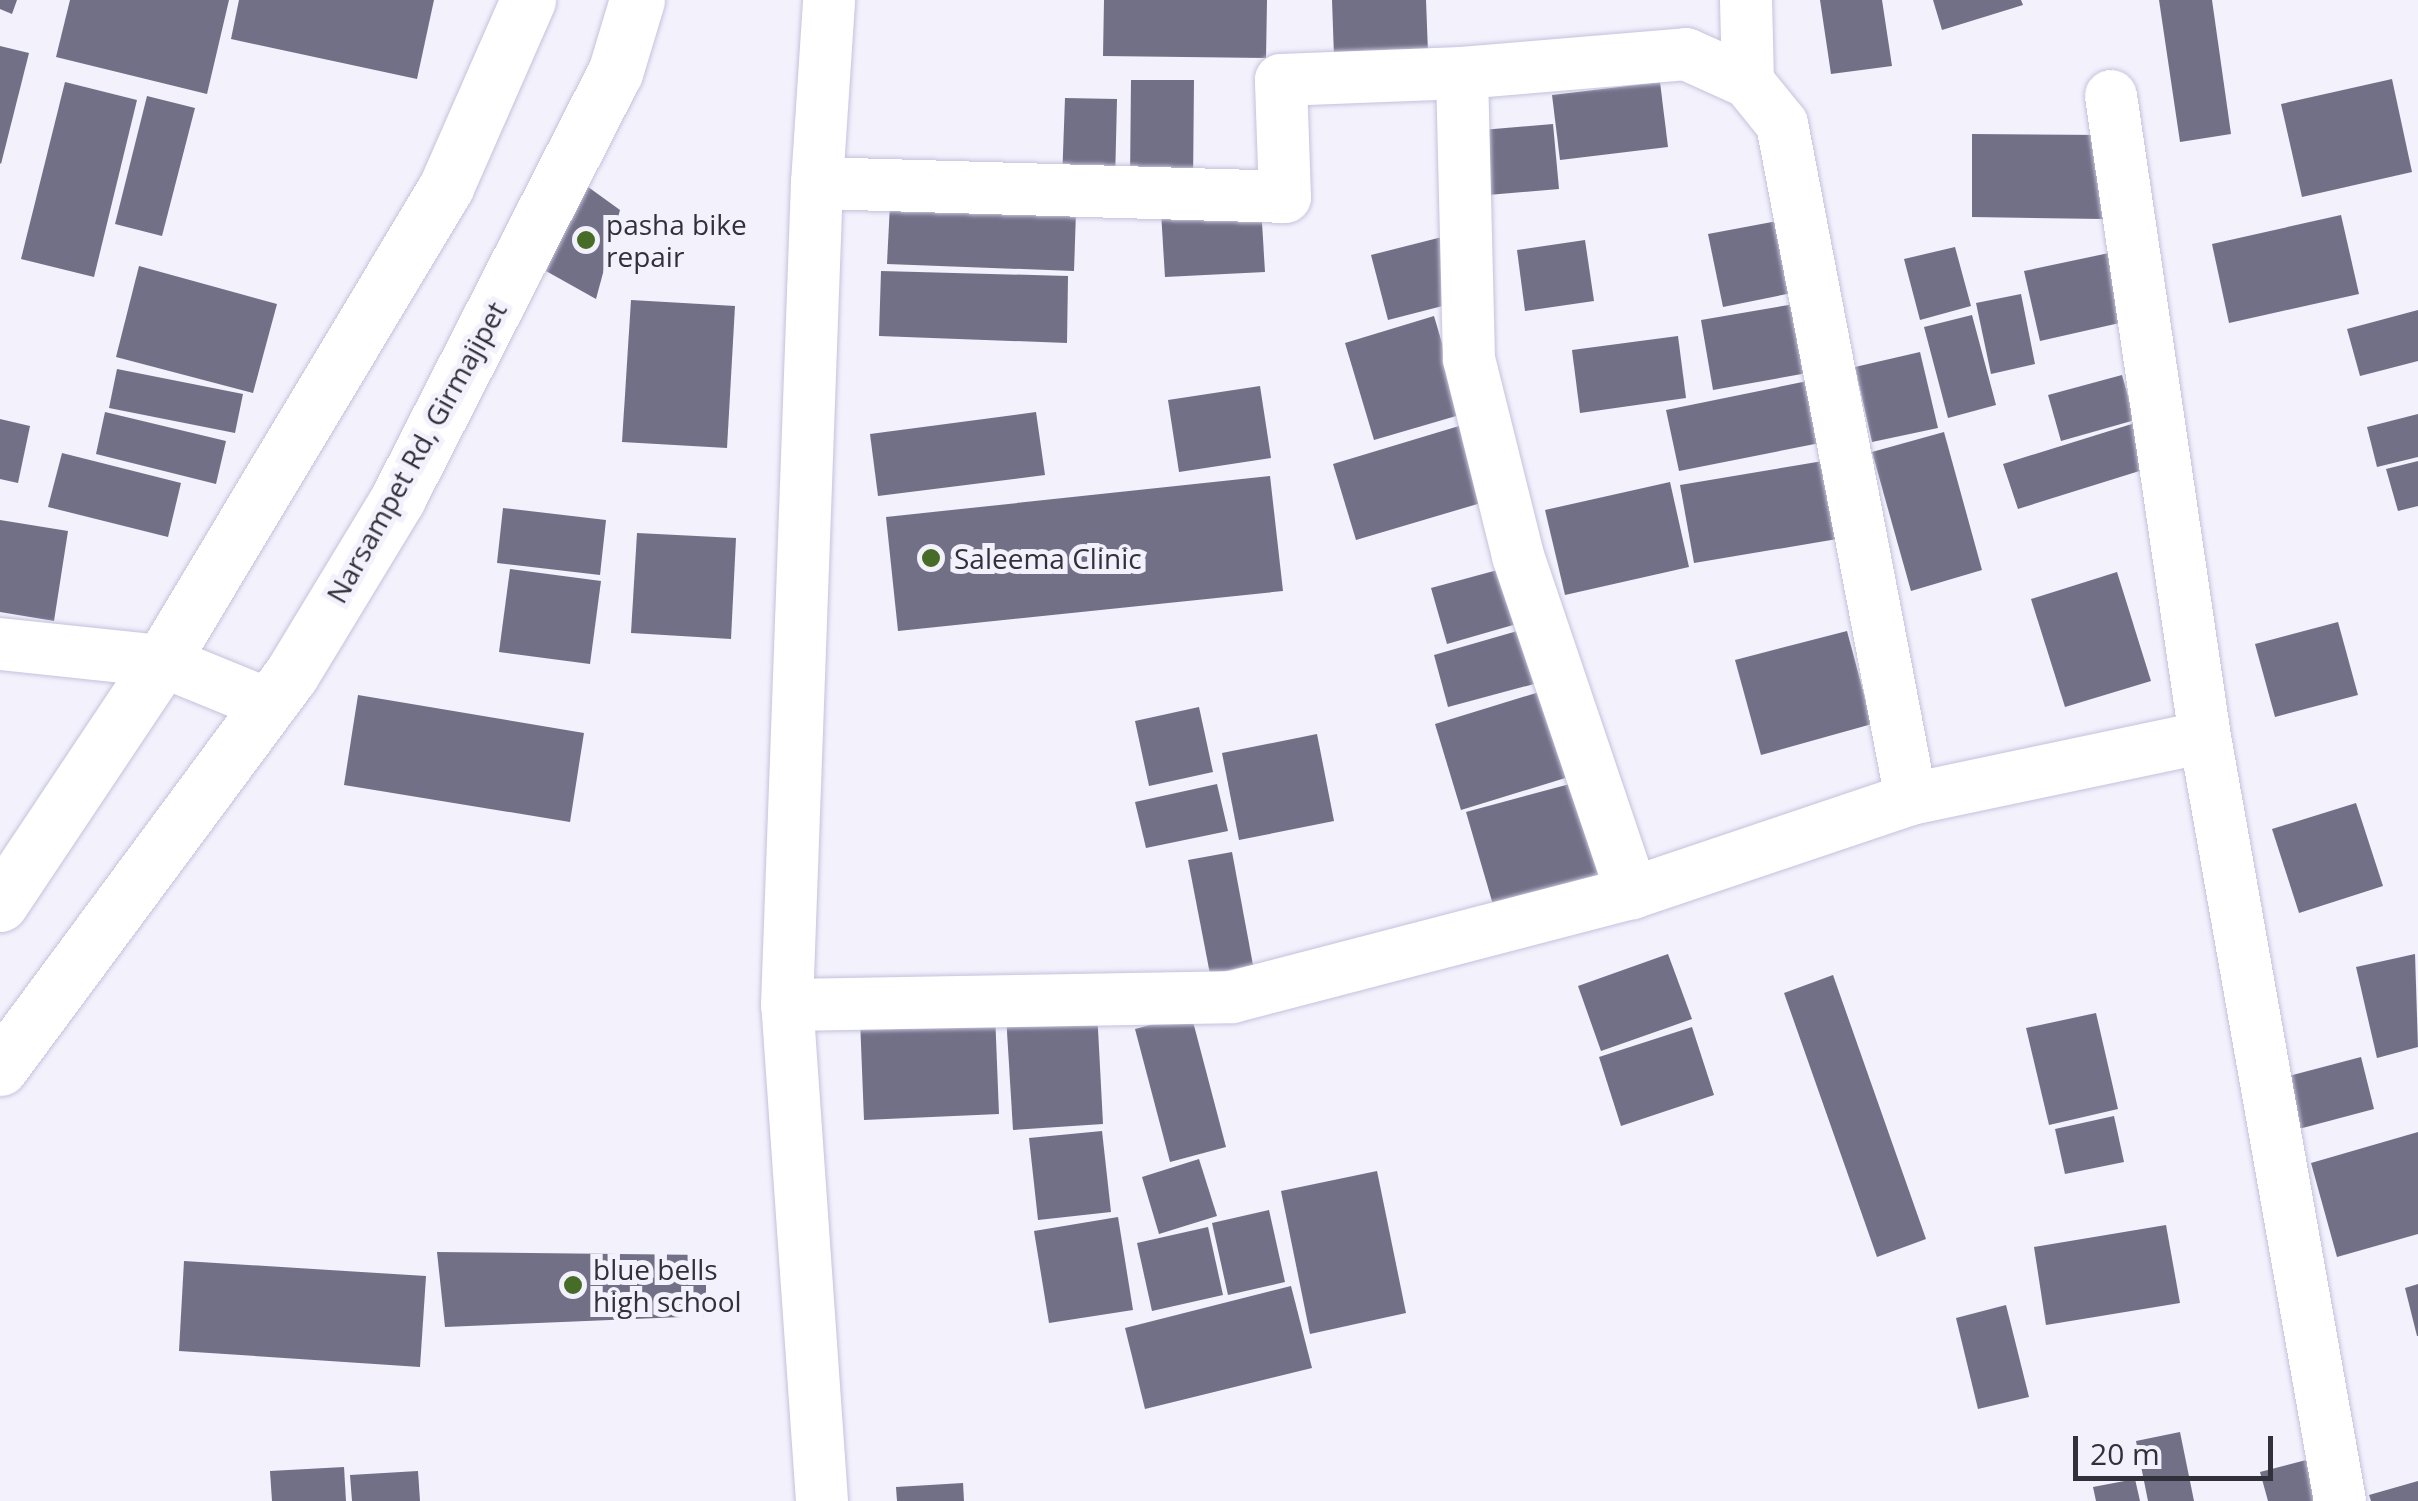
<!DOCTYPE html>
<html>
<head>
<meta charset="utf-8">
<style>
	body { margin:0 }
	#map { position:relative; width:2418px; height:1501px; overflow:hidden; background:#f2f1fc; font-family:"Open Sans",sans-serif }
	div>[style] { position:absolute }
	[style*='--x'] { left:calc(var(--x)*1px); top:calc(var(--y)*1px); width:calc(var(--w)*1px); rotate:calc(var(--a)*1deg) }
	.building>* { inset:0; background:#727087 }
	.roads { filter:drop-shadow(0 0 2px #c4c2dc) drop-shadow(0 0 2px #c4c2dc) }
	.minor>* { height:52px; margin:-26px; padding:0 26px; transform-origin:26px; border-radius:26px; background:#fff }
	.secondary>* { height:55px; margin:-27.5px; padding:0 27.5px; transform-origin:27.5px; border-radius:27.5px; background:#fff }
	.dots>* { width:28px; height:28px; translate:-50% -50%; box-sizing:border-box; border:5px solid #f2f1fc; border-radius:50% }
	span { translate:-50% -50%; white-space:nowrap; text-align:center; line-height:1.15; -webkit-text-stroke:10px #f2f1fc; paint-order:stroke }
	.poi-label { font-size:28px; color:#32313b }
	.left { translate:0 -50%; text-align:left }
	.street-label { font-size:28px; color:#32313b }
	.scale { position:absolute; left:2073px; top:1436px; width:200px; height:45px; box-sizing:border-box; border:5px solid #32313b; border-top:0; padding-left:12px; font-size:30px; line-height:35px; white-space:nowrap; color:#32313b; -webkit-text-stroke:8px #f2f1fc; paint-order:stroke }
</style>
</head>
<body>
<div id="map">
	<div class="building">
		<i style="clip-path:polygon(0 0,17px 0,12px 14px,0 9px)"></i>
		<i style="clip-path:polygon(70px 0,229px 0,207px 94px,56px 57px)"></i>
		<i style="clip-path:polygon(239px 0,434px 0,417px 79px,231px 39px)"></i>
		<i style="clip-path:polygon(1104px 0,1267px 0,1266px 58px,1103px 56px)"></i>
		<i style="clip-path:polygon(1332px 0,1426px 0,1428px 53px,1334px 56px)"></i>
		<i style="clip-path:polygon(1820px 0,1882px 0,1892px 66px,1831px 74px)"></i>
		<i style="clip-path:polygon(1933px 0,2021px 0,2023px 5px,1942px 30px)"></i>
		<i style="clip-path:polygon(2159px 0,2212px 0,2231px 134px,2180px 142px)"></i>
		<i style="clip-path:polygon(0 46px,29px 53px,1px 164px,0 163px)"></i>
		<i style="clip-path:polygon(2392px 79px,2412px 172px,2302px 197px,2281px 104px)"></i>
		<i style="clip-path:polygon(1131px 80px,1194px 80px,1193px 183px,1130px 182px)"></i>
		<i style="clip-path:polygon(65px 82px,137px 100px,94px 277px,21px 259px)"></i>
		<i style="clip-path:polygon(1660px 82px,1668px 147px,1560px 160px,1552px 95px)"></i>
		<i style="clip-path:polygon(147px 96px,195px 108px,162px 236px,115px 224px)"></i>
		<i style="clip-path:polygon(1065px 98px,1117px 99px,1115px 182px,1062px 181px)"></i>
		<i style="clip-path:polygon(1553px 124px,1559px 189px,1476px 196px,1470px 131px)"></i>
		<i style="clip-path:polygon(1972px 134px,2103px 135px,2103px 219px,1972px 217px)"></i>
		<i style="clip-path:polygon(584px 184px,620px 210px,596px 299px,546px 271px)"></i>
		<i style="clip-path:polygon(890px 204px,1076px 211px,1074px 271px,887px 264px)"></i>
		<i style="clip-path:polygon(1261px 206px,1265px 272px,1165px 277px,1161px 212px)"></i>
		<i style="clip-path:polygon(2341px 215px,2359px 294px,2229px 323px,2212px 244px)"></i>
		<i style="clip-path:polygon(1793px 218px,1807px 290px,1723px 307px,1708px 234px)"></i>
		<i style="clip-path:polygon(1446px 236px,1462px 301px,1388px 320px,1371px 255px)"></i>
		<i style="clip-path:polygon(1585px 240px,1594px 301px,1525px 311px,1517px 250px)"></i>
		<i style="clip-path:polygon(1955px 247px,1971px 306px,1920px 320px,1904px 259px)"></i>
		<i style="clip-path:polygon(2109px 253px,2124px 322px,2040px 341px,2024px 271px)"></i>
		<i style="clip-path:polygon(139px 266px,277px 304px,253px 393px,116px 357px)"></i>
		<i style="clip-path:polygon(881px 271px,1068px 276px,1067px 343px,879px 336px)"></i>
		<i style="clip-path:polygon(2021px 294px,2035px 364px,1991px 374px,1976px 303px)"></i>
		<i style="clip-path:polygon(631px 300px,735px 306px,727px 448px,622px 442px)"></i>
		<i style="clip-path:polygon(1812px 301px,1824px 370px,1713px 390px,1701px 320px)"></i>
		<i style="clip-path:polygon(2418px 310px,2418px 361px,2360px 376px,2347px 329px)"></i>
		<i style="clip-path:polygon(1972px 315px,1996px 405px,1948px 418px,1924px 327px)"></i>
		<i style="clip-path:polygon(1434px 316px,1463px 414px,1374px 440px,1345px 343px)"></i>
		<i style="clip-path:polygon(1678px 336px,1686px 398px,1580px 413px,1572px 350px)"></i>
		<i style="clip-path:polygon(1920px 352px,1938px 428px,1872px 442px,1855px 367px)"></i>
		<i style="clip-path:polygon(117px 369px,243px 394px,235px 433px,109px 408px)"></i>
		<i style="clip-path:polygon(2122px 375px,2135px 420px,2061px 441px,2048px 395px)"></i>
		<i style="clip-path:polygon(1827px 377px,1840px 439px,1679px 471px,1666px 410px)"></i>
		<i style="clip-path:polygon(1260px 386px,1271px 458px,1179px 472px,1168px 400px)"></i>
		<i style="clip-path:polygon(105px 412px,226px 441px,216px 484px,96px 454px)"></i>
		<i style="clip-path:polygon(1036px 412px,1045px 475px,878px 496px,870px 434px)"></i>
		<i style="clip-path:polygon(2418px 414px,2418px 457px,2377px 467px,2367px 427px)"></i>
		<i style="clip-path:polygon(0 419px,30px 426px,18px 483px,0 479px)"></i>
		<i style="clip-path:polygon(1469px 423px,1491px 500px,1356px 540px,1333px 464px)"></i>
		<i style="clip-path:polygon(2135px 423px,2149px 468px,2018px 509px,2003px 464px)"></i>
		<i style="clip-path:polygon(1944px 432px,1982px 570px,1911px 591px,1872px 452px)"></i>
		<i style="clip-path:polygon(62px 453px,181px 483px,168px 537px,48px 507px)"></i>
		<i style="clip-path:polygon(1829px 460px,1843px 538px,1694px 563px,1680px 485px)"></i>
		<i style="clip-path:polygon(2418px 461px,2418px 506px,2398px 511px,2386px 469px)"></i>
		<i style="clip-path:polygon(1270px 476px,1283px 591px,898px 631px,886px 517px)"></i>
		<i style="clip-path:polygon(1670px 482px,1689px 567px,1565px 595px,1545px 510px)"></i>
		<i style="clip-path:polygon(503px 508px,606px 520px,600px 575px,497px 563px)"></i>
		<i style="clip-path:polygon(0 520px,68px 531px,54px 621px,0 612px)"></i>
		<i style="clip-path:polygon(637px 533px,736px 538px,731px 639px,631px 633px)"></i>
		<i style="clip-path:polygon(1505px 568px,1520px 623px,1447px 644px,1431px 588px)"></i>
		<i style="clip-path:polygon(510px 569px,601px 581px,590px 664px,499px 652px)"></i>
		<i style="clip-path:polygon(2117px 572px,2151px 681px,2065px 707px,2031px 599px)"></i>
		<i style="clip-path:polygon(2338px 622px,2358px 695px,2275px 717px,2255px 644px)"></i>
		<i style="clip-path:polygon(1531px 627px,1545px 681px,1448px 707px,1434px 655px)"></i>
		<i style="clip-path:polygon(1847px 631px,1872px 724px,1761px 755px,1735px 660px)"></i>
		<i style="clip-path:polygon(1549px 689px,1575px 775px,1461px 810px,1435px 724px)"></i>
		<i style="clip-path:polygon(358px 695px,584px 733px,570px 822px,344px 785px)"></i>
		<i style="clip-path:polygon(1199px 707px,1213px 772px,1149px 786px,1135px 721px)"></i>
		<i style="clip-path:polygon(1317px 734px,1334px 821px,1239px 840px,1222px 753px)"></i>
		<i style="clip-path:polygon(1581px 781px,1609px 884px,1496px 915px,1466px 812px)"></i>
		<i style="clip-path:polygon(1217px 784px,1228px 831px,1146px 848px,1135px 802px)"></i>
		<i style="clip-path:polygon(2356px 803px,2383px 886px,2299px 913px,2272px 829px)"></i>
		<i style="clip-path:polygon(1232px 852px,1253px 965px,1210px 974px,1188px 860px)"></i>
		<i style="clip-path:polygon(1668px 954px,1692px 1019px,1601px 1051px,1578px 986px)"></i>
		<i style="clip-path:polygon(2415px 954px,2418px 1047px,2377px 1058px,2356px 967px)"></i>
		<i style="clip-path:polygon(1833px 975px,1926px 1239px,1877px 1257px,1784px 993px)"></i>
		<i style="clip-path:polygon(1097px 1010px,1103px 1124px,1013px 1130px,1006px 1015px)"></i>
		<i style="clip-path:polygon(995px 1013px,999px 1114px,864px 1120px,860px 1019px)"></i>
		<i style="clip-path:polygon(2096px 1013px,2118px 1109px,2049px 1125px,2026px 1028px)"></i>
		<i style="clip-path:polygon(1191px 1014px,1226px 1147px,1170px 1162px,1135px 1029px)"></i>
		<i style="clip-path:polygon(1692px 1027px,1714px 1095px,1621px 1126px,1599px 1057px)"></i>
		<i style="clip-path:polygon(2361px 1057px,2374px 1109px,2295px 1130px,2281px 1078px)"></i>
		<i style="clip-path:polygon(2114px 1116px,2124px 1162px,2065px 1174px,2055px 1129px)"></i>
		<i style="clip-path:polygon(1102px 1131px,1111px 1212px,1038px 1220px,1029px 1138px)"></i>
		<i style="clip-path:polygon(2418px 1132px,2418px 1234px,2337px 1257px,2311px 1163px)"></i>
		<i style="clip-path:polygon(1199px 1159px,1217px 1216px,1159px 1234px,1142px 1177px)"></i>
		<i style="clip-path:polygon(1377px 1171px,1406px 1313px,1310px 1334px,1281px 1191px)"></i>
		<i style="clip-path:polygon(1269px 1210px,1285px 1282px,1228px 1295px,1212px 1223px)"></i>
		<i style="clip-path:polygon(1118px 1217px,1133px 1310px,1049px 1323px,1034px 1231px)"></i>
		<i style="clip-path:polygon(2166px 1225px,2180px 1303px,2046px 1325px,2034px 1247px)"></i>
		<i style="clip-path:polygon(1208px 1227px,1223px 1295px,1152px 1311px,1137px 1243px)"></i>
		<i style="clip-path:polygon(437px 1252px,706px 1255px,706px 1316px,445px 1327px)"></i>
		<i style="clip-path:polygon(184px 1261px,426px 1276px,420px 1367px,179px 1351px)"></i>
		<i style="clip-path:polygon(2418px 1284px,2418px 1336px,2417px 1336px,2405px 1288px)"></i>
		<i style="clip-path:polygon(1291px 1286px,1312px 1368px,1145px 1409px,1125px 1328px)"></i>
		<i style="clip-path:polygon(2006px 1305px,2029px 1397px,1978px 1409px,1956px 1318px)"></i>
		<i style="clip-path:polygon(2180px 1432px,2194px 1501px,2148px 1501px,2136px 1441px)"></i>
		<i style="clip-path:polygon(2310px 1459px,2320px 1501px,2268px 1501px,2260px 1472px)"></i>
		<i style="clip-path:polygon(344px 1467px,346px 1501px,272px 1501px,270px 1471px)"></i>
		<i style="clip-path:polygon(418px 1471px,420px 1501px,352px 1501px,350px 1475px)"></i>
		<i style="clip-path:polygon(2135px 1479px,2140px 1501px,2096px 1501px,2093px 1487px)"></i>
		<i style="clip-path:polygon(2418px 1481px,2418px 1501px,2371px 1501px,2369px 1495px)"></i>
		<i style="clip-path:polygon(963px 1483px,964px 1501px,897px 1501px,896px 1487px)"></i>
	</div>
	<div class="roads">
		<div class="minor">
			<i style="--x:1746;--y:0;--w:82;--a:88.6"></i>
			<i style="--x:1462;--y:73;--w:286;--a:88.6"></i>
			<i style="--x:1469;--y:359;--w:203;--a:76"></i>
			<i style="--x:1518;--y:556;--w:356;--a:71.3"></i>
			<i style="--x:2111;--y:96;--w:648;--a:81.66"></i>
			<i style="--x:2205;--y:737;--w:776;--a:79.98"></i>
			<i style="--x:817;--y:183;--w:468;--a:1.7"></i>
			<i style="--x:1285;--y:197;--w:117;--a:-92"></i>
			<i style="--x:1281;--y:80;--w:181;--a:-2.2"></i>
			<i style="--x:1462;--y:73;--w:225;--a:-4.8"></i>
			<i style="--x:1686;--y:54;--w:68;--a:24.3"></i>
			<i style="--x:1748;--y:82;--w:54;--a:51"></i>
			<i style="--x:1782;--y:124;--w:687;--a:79.18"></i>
			<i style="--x:0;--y:644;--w:163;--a:6"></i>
			<i style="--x:162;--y:661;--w:117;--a:22.2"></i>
			<i style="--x:787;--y:1005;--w:445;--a:-1"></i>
			<i style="--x:1232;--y:997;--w:413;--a:-14.6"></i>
			<i style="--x:1632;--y:893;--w:294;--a:-18.6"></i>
			<i style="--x:1911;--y:799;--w:300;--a:-11.9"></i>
			<i style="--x:822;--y:1501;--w:497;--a:-94"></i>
			<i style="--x:787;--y:1005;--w:823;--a:-87.91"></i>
			<i style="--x:817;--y:183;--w:183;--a:-86.2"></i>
		</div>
		<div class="secondary">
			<i style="--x:0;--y:904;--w:292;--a:-56.3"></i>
			<i style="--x:162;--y:661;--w:553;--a:-59.07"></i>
			<i style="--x:446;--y:187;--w:204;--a:-66.3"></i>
			<i style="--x:0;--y:1068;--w:489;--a:-53.5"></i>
			<i style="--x:291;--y:675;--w:207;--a:-58.8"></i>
			<i style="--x:398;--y:498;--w:477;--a:-63"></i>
			<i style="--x:615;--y:73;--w:76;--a:-73.2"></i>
		</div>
	</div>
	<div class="dots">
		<i style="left:586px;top:240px;background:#466c27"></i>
		<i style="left:931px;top:558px;background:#466c27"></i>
		<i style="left:573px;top:1285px;background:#466c27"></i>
	</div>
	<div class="poi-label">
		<span class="left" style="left:606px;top:240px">pasha bike<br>repair</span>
		<span class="left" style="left:954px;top:558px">Saleema Clinic</span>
		<span class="left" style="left:593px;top:1285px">blue bells<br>high school</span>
	</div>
	<div class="street-label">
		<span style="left:416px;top:452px;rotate:-61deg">Narsampet Rd, Girmajipet</span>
	</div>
	<div class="scale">20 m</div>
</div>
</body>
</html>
